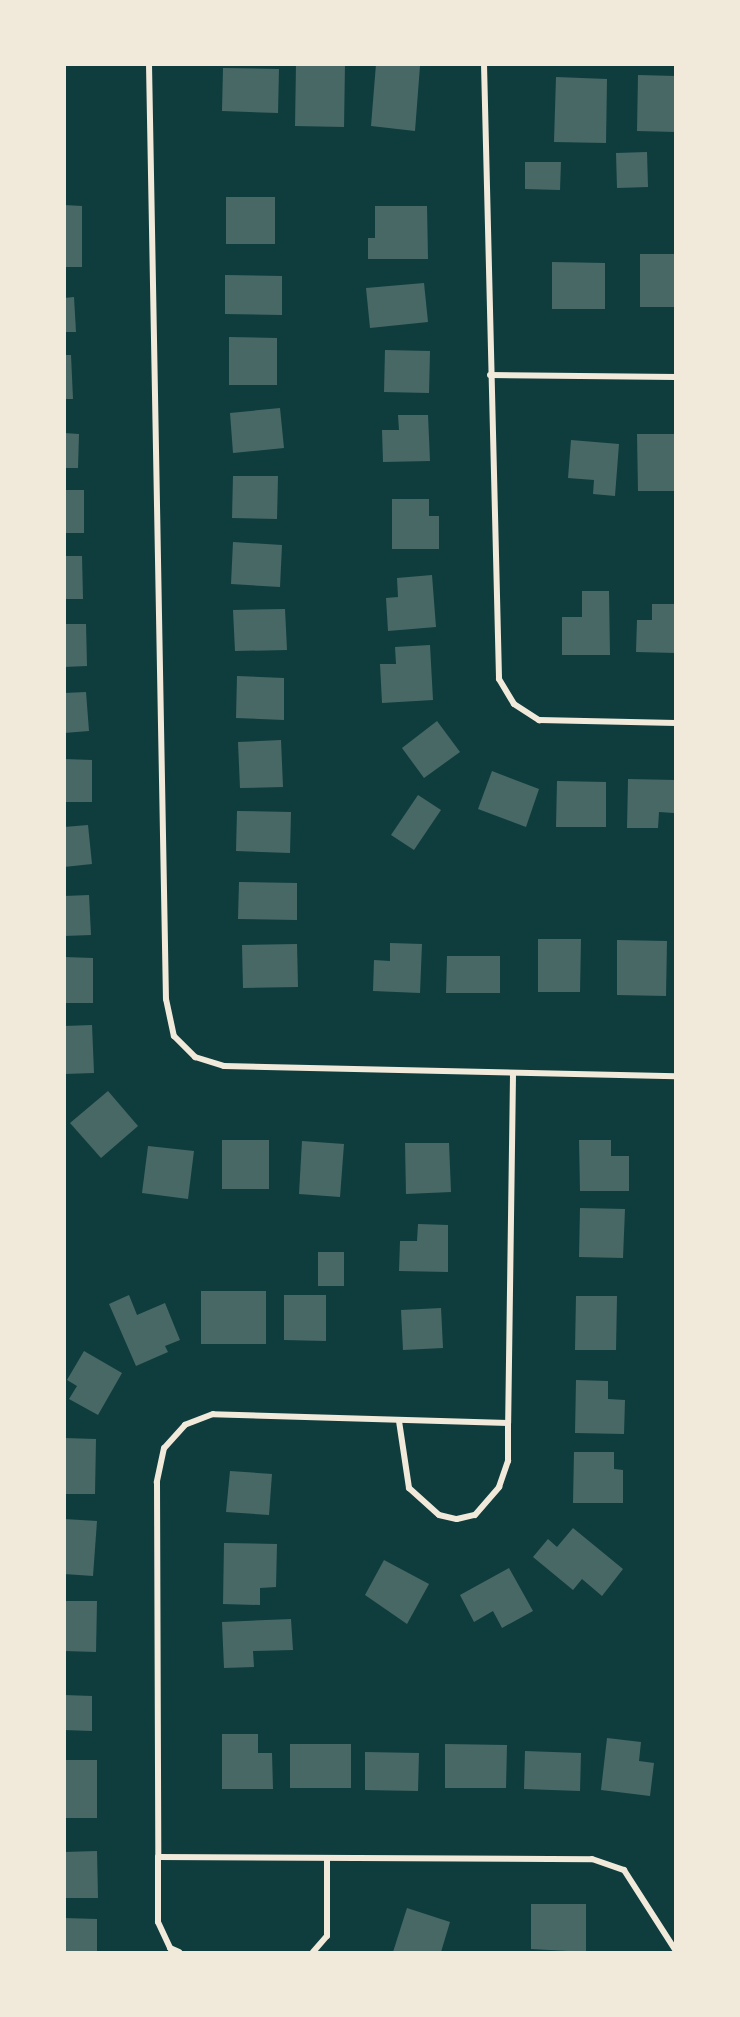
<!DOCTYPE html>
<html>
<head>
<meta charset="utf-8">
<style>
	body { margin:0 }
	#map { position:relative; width:740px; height:2017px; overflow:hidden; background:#0f3d3e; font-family:"Sofia Sans Condensed",sans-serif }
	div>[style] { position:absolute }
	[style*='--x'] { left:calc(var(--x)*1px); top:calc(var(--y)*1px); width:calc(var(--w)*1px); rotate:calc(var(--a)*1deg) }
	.building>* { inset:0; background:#486865 }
	.minor>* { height:6px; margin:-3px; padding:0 3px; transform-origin:3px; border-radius:3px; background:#f1e9da }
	span { translate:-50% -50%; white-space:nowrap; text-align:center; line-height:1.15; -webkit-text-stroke:4.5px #f1e9da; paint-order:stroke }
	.frame { position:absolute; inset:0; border:66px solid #f1e9da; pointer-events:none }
</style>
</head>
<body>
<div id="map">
	<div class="building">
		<i style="clip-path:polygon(296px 64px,345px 64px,344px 127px,295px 126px)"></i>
		<i style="clip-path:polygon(376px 64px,420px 66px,415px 131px,371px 126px)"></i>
		<i style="clip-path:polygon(223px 68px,279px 69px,278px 113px,222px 111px)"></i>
		<i style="clip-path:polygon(638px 75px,676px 76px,676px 132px,637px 131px)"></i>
		<i style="clip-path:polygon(556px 77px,607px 79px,606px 143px,554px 142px)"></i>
		<i style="clip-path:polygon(647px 152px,648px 187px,617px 188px,616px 153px)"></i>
		<i style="clip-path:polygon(525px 162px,561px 162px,560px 190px,525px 189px)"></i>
		<i style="clip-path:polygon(226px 197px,275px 197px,275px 244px,226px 244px)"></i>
		<i style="clip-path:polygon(64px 205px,82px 206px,82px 267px,64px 267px)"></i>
		<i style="clip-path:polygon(375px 206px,427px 206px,428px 259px,368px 259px,368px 238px,375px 238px)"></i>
		<i style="clip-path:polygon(640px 254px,676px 254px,676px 307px,640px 307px)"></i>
		<i style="clip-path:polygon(552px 262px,605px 263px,605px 309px,552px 309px)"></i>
		<i style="clip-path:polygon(225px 275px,282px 276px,282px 315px,225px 314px)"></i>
		<i style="clip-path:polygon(424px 283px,428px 322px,370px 328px,366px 288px)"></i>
		<i style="clip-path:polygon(74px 297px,76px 332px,64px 332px,64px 298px)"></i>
		<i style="clip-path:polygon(229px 337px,277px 338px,277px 385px,229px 385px)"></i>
		<i style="clip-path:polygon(385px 350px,430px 351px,429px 393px,384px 392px)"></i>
		<i style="clip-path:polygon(64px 355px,71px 355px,73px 399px,64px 399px)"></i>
		<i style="clip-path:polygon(280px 408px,284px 448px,233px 453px,230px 413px)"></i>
		<i style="clip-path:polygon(398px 415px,428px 415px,430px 461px,383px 462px,382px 430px,399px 430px)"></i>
		<i style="clip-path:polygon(64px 433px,79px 434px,78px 468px,64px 468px)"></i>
		<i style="clip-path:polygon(637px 434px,676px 434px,676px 491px,638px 491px)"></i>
		<i style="clip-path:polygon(571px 440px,619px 444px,615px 496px,593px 494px,594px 480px,568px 478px)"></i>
		<i style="clip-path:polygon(233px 476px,278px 476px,277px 519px,232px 518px)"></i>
		<i style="clip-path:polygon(64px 490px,84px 490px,84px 533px,64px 533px)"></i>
		<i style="clip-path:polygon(392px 499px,429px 499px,429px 516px,439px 516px,439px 549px,392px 549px)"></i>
		<i style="clip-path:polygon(233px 542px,282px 545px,280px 587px,231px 584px)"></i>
		<i style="clip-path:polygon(64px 556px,82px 556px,83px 599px,64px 599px)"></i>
		<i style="clip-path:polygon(432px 575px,436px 627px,388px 631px,386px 598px,398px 597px,397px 578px)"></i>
		<i style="clip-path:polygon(582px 591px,609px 591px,610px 655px,562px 655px,562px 617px,582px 617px)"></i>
		<i style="clip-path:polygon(652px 604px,676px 604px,676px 653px,636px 652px,637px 620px,652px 620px)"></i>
		<i style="clip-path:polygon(285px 609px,287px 650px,235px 651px,233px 610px)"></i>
		<i style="clip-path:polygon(64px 624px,86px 624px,87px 666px,64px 667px)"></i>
		<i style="clip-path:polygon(430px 645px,433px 700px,382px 703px,380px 664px,396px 664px,395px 647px)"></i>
		<i style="clip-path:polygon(237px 676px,284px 678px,284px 720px,236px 718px)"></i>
		<i style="clip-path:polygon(86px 692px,89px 731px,64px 733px,64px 693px)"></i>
		<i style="clip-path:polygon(437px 721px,460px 752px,424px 778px,402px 748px)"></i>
		<i style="clip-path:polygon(281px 740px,283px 787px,240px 788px,238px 742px)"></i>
		<i style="clip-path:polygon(64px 759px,92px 760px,92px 802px,64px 802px)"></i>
		<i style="clip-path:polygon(492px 771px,539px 789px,526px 827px,478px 809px)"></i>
		<i style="clip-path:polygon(628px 779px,675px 780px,674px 813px,659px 812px,658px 828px,627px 828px)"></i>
		<i style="clip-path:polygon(557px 781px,606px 782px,606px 827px,556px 827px)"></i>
		<i style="clip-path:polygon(418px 795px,441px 810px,414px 850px,391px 835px)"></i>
		<i style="clip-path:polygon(237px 811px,291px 812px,290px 853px,236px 851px)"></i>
		<i style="clip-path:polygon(88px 825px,92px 864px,64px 867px,64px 827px)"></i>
		<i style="clip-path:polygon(239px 882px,297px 883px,297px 920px,238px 919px)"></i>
		<i style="clip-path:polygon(89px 895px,91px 935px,64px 936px,64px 896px)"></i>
		<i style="clip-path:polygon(538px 939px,581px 939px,580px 992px,538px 992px)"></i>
		<i style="clip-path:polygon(617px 940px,667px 941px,666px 996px,617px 995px)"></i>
		<i style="clip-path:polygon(390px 943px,422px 944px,420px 993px,373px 991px,374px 960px,390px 961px)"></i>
		<i style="clip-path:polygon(297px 944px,298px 987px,243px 988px,242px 945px)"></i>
		<i style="clip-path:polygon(447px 956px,500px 956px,500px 993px,446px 993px)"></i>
		<i style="clip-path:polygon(64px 957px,93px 958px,93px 1003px,64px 1003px)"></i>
		<i style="clip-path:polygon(92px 1025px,94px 1073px,64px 1074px,64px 1026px)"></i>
		<i style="clip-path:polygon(108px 1091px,138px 1126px,101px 1158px,70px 1123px)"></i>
		<i style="clip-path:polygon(222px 1140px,269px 1140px,269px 1189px,222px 1189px)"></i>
		<i style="clip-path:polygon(579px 1140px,611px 1140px,611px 1156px,629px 1156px,629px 1191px,580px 1191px)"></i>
		<i style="clip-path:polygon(302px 1141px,344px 1144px,340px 1197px,299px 1194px)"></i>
		<i style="clip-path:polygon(405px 1143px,449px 1143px,451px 1192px,406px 1194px)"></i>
		<i style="clip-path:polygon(148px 1146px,194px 1151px,188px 1199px,142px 1193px)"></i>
		<i style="clip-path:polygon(580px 1208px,625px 1209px,623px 1258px,579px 1257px)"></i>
		<i style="clip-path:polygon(418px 1224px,448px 1225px,448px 1272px,399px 1271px,400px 1241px,417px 1241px)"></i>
		<i style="clip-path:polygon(318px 1252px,344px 1252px,344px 1286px,318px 1286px)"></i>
		<i style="clip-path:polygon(201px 1291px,266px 1291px,266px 1344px,201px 1344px)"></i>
		<i style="clip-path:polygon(129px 1295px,137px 1315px,165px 1303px,180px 1340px,165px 1346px,168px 1352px,136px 1366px,109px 1304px)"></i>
		<i style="clip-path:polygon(284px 1295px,326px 1295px,326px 1341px,284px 1340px)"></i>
		<i style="clip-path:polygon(576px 1296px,617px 1296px,616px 1350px,575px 1350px)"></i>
		<i style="clip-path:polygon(441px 1308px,443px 1348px,403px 1350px,401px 1310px)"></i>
		<i style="clip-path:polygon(84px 1351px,122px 1373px,98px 1415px,69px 1399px,77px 1386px,67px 1380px)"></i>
		<i style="clip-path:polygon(576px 1380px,608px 1381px,608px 1399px,625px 1400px,624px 1434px,575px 1433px)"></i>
		<i style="clip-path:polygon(64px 1438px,96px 1439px,95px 1494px,64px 1494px)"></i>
		<i style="clip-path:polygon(574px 1452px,614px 1452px,614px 1469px,623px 1470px,623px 1503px,573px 1503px)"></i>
		<i style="clip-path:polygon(230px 1471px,272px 1474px,269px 1515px,226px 1512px)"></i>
		<i style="clip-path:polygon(64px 1519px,97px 1521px,93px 1576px,64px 1574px)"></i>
		<i style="clip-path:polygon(573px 1528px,623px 1569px,602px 1596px,582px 1579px,573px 1590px,533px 1557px,548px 1539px,557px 1547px)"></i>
		<i style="clip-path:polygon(224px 1543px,277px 1544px,276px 1587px,260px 1588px,260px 1605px,223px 1604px)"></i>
		<i style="clip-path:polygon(384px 1560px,429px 1584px,407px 1624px,365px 1595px)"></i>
		<i style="clip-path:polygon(509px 1568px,533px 1611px,502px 1628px,493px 1611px,474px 1622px,460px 1595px)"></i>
		<i style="clip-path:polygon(64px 1601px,97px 1601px,96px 1652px,64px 1651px)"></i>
		<i style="clip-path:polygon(291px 1619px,293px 1650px,253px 1651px,254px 1667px,224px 1668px,222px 1622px)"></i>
		<i style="clip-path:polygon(64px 1695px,92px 1696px,92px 1731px,64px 1730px)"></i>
		<i style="clip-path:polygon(222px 1734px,258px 1734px,258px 1753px,272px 1753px,273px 1789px,222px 1789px)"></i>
		<i style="clip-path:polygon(607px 1738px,641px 1742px,639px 1761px,654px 1763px,650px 1796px,601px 1790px)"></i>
		<i style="clip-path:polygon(290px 1744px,351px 1744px,351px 1788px,290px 1788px)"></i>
		<i style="clip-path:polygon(445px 1744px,507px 1745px,506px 1788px,445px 1788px)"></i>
		<i style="clip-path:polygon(525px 1751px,581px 1753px,580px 1791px,524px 1789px)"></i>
		<i style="clip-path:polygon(365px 1752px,419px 1753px,418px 1791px,365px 1790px)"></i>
		<i style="clip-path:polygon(64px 1760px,97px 1760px,97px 1818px,64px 1818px)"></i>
		<i style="clip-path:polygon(97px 1851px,98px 1898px,64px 1898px,64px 1852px)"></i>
		<i style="clip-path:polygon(531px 1904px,586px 1904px,586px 1952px,531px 1949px)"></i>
		<i style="clip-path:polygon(407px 1908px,450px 1922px,441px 1952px,393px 1952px)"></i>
		<i style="clip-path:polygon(64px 1918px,97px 1919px,97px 1952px,64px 1952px)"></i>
	</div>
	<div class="minor">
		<i style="--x:149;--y:64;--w:935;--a:88.96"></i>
		<i style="--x:166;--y:999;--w:38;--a:78"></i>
		<i style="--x:174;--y:1036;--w:30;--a:45"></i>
		<i style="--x:195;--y:1057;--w:30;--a:17"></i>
		<i style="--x:224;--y:1066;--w:452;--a:1.3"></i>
		<i style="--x:484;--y:64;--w:615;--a:88.6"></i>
		<i style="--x:499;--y:679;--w:29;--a:59"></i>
		<i style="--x:514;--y:704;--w:30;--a:33"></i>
		<i style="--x:539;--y:720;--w:137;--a:1.3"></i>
		<i style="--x:490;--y:375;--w:186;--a:0.6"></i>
		<i style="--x:513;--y:1075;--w:348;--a:90.8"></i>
		<i style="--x:508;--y:1423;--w:295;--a:-178.3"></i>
		<i style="--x:213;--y:1414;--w:30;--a:159"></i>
		<i style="--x:185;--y:1425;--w:31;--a:132"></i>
		<i style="--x:164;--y:1448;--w:35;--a:102"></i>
		<i style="--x:157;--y:1482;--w:375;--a:89.8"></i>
		<i style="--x:158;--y:1857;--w:434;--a:0.3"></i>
		<i style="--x:592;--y:1859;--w:34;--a:19"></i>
		<i style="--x:624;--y:1870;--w:96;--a:57.3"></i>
		<i style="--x:399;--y:1421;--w:68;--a:81.5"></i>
		<i style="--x:409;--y:1488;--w:40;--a:42"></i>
		<i style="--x:439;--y:1515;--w:18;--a:13"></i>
		<i style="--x:457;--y:1519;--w:18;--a:-13"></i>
		<i style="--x:475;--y:1515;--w:37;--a:-49"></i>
		<i style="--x:499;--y:1487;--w:28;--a:-71"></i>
		<i style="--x:508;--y:1461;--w:38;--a:-90"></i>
		<i style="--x:158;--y:1857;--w:65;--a:90"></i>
		<i style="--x:158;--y:1922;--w:29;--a:65"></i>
		<i style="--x:170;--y:1948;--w:10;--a:24"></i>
		<i style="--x:313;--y:1952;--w:21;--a:-49"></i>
		<i style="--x:327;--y:1936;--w:76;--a:-90"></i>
	</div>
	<div class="frame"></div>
</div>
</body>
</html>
